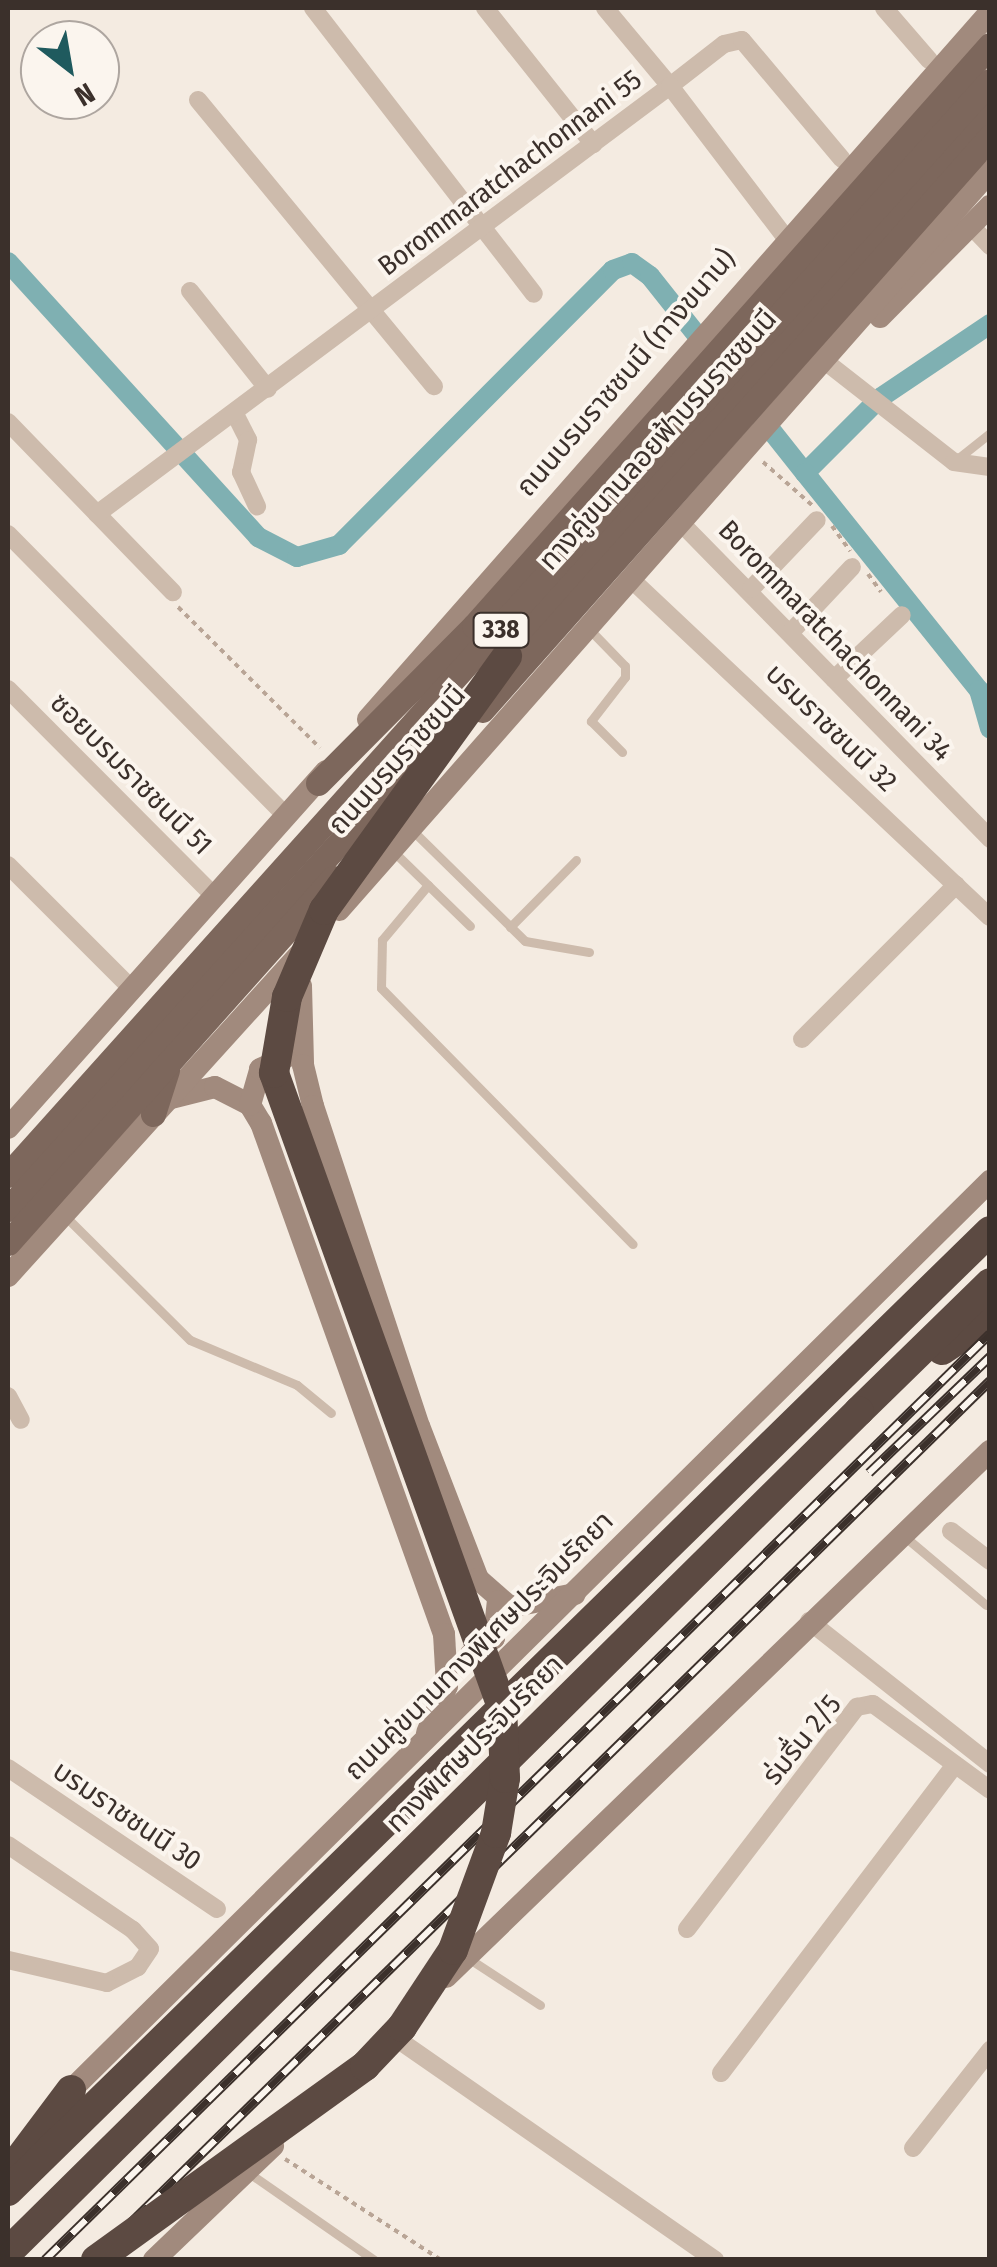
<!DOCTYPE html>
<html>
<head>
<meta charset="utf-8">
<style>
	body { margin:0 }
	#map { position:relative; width:997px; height:2267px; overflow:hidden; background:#f4ebe1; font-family:"Fira Sans Condensed","Noto Sans Thai",sans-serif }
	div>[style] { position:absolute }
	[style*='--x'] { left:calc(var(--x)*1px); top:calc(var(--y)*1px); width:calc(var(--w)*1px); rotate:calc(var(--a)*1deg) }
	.canal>* { height:20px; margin:-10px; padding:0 10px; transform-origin:10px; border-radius:10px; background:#7fb0b2 }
	.path>* { height:4px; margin-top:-2px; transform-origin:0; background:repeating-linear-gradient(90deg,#b9a596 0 5px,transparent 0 10px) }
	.service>* { height:9px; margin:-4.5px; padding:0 4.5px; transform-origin:4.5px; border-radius:4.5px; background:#cdbbac }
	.minor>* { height:18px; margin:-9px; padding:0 9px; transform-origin:9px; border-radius:9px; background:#cdbbac }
	.secondary>* { height:22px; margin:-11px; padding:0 11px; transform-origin:11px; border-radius:11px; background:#a18a7d }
	.primary>* { height:25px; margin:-12.5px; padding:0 12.5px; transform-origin:12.5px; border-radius:12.5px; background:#7d675c }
	.motorway>* { height:30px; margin:-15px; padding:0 15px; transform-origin:15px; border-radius:15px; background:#5c4a42 }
	.rail>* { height:10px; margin-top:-5px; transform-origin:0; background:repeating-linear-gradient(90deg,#fbf5ee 0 19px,#3b302b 0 38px); box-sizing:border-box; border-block:2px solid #3b302b }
	.motorway-bridge>* { height:30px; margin:-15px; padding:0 15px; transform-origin:15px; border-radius:15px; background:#5c4a42 }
	span { translate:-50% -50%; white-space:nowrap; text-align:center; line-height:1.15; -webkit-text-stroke:8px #fbf5ee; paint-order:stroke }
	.shield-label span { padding:2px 8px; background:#fbf5ee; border:2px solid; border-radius:8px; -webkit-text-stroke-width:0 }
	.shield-label { font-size:25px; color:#3b302b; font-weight:700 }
	.street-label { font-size:28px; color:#3b302b }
	.frame { position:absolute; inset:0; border:10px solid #3b302b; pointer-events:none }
	.north { position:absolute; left:20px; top:20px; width:100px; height:100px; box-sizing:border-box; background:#fbf5ee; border:2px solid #aea6a0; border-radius:50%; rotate:149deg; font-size:28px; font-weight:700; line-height:40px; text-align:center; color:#3b302b }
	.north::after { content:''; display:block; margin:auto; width:35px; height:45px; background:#1f5a5e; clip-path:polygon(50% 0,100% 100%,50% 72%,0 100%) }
</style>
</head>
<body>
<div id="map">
	<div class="canal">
		<i style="--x:8;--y:262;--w:372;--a:47.7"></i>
		<i style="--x:258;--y:537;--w:44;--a:27.1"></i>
		<i style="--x:297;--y:557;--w:44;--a:-15.9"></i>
		<i style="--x:339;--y:545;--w:388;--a:-45.1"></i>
		<i style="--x:613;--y:270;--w:20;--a:-20"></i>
		<i style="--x:632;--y:263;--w:22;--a:36"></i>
		<i style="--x:650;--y:276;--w:98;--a:51.6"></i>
		<i style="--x:759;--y:415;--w:74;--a:51.6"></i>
		<i style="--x:805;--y:473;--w:106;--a:-45"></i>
		<i style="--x:880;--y:398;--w:133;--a:-33.9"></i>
		<i style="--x:805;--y:473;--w:278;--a:51.3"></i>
		<i style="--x:979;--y:690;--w:40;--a:74"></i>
	</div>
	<div class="path">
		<i style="--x:763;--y:462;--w:65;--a:41.3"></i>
		<i style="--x:832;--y:526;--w:31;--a:54"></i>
		<i style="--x:868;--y:574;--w:22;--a:54"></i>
		<i style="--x:178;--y:607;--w:200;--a:44.8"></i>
		<i style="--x:285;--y:2159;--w:186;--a:32.9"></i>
	</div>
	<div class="service">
		<i style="--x:956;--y:460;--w:43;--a:-38.5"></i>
		<i style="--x:590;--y:630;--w:50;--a:45.8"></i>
		<i style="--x:625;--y:666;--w:11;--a:90"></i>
		<i style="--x:625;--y:677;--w:56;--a:127.7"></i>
		<i style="--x:591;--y:721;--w:44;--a:45"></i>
		<i style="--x:412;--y:830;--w:158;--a:44.5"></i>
		<i style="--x:525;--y:941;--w:65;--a:9.8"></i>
		<i style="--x:394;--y:852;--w:106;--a:44.2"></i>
		<i style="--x:428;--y:885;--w:72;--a:129.9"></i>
		<i style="--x:382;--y:940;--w:48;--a:91.2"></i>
		<i style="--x:381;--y:988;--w:359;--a:45.5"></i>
		<i style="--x:510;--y:927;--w:94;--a:-45.4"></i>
		<i style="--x:64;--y:1215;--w:177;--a:44.8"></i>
		<i style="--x:190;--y:1340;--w:116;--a:22.8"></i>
		<i style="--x:297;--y:1385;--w:44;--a:39.5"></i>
		<i style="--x:904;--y:1536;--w:107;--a:40.1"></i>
		<i style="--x:468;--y:1958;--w:86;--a:33.1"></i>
		<i style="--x:249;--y:2173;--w:152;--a:34.8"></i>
	</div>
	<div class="minor">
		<i style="--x:313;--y:8;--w:361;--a:52.3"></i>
		<i style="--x:485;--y:8;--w:174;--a:51.5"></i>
		<i style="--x:605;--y:8;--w:102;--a:50.2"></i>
		<i style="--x:670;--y:86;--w:68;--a:-37.9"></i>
		<i style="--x:724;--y:44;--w:18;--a:-13"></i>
		<i style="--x:742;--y:40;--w:155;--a:50"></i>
		<i style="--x:884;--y:8;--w:69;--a:49.1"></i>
		<i style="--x:198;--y:100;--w:371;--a:50.5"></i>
		<i style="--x:971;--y:226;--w:28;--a:46"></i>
		<i style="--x:190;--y:291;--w:125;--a:51.5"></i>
		<i style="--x:826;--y:362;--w:162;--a:38"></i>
		<i style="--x:954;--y:462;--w:36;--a:8"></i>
		<i style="--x:235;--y:414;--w:29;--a:63"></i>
		<i style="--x:248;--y:440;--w:33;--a:102"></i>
		<i style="--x:241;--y:472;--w:38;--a:65"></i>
		<i style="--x:8;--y:422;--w:237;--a:45.9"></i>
		<i style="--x:97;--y:514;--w:715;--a:-36.76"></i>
		<i style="--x:670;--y:86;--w:190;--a:52.7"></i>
		<i style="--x:682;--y:524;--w:441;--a:45.6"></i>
		<i style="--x:8;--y:534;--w:397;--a:45.4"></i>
		<i style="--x:633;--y:581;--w:490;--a:43.3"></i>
		<i style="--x:751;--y:589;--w:95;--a:-46.3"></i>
		<i style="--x:791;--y:632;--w:89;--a:-46.8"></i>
		<i style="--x:834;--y:679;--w:93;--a:-43.3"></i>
		<i style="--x:8;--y:689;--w:293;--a:45.1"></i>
		<i style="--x:8;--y:865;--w:175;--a:45"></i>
		<i style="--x:802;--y:1039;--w:218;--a:-45"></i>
		<i style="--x:8;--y:1396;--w:27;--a:62"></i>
		<i style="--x:951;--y:1531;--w:49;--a:37.6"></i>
		<i style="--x:809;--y:1621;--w:231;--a:38.3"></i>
		<i style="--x:8;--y:1768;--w:252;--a:34"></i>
		<i style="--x:8;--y:1845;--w:151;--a:34.2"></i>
		<i style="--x:133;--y:1930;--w:25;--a:48"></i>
		<i style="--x:150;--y:1949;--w:22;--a:124"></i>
		<i style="--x:138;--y:1967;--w:35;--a:153"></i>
		<i style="--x:107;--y:1983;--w:102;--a:-166.9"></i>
		<i style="--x:687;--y:1929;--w:280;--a:-52.6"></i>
		<i style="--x:857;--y:1707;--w:16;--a:-11"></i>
		<i style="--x:873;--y:1704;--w:145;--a:36.3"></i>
		<i style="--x:390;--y:2034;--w:396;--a:34.8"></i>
		<i style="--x:721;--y:2073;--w:387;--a:-52.8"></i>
		<i style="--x:913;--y:2148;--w:125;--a:-51.8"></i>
	</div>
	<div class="secondary">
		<i style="--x:880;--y:317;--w:156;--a:-45.3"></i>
		<i style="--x:368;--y:719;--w:942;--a:-48.66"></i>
		<i style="--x:339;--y:910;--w:985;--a:-48.62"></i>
		<i style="--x:301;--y:986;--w:79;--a:88.5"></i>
		<i style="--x:303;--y:1065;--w:42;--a:76.3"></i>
		<i style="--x:313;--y:1106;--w:337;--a:71.7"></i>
		<i style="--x:419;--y:1426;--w:164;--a:68.9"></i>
		<i style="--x:478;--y:1579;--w:43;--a:41.2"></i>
		<i style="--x:510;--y:1607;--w:66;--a:-11.3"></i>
		<i style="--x:171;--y:1098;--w:45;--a:-14"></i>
		<i style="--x:215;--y:1087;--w:39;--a:27"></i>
		<i style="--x:250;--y:1105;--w:21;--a:59"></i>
		<i style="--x:261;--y:1123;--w:543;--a:70.3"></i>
		<i style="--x:444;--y:1634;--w:52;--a:86.7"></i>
		<i style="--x:447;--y:1686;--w:51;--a:113.1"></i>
		<i style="--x:250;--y:1105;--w:37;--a:-74"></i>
		<i style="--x:260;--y:1069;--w:27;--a:-24"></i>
		<i style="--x:8;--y:1128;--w:478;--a:-48.3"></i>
		<i style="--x:8;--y:1276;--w:436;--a:-47.8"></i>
		<i style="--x:471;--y:1654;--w:28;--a:-35"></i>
		<i style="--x:494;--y:1638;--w:37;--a:-84"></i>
		<i style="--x:446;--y:1977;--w:757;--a:-44.04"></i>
		<i style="--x:61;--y:2100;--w:1307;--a:-44.69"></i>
		<i style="--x:154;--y:2260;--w:165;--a:-43.8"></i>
	</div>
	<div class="primary">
		<i style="--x:495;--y:669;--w:746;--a:-48.42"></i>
		<i style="--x:482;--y:710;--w:766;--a:-48.44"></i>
		<i style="--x:318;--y:783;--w:221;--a:-45.2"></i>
		<i style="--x:474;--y:626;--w:777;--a:-48.39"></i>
		<i style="--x:153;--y:1114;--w:46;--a:-72.3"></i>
		<i style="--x:8;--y:1175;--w:1470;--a:-48.09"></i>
		<i style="--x:8;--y:1209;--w:638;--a:-47.86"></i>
		<i style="--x:8;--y:1243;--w:489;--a:-48.3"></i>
	</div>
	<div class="motorway">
		<i style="--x:942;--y:1350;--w:58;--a:-33.7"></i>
		<i style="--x:859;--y:1411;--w:183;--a:-44.3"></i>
		<i style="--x:8;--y:2174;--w:105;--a:-53.1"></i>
	</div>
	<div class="rail">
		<i style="--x:869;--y:1473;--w:168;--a:-43.8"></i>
		<i style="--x:45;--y:2260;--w:1323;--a:-44.42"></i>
		<i style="--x:93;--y:2260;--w:1256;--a:-44.42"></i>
	</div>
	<div class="motorway-bridge">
		<i style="--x:8;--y:2191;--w:1373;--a:-44.35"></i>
		<i style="--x:8;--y:2252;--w:1196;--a:-44.66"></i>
		<i style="--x:96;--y:2260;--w:332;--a:-35.8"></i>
		<i style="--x:365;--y:2066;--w:54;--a:-46.5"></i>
		<i style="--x:402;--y:2027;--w:92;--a:-56.5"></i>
		<i style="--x:453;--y:1950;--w:125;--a:-69.8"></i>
		<i style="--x:496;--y:1833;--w:56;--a:-80.7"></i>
		<i style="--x:505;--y:1778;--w:71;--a:-92.4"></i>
		<i style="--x:502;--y:1707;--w:674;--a:-109.78"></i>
		<i style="--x:274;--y:1073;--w:77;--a:-80.3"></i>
		<i style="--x:287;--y:997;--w:95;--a:-67"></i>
		<i style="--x:324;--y:910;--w:313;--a:-54.2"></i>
	</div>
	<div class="shield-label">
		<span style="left:501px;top:630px">338</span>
	</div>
	<div class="street-label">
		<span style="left:510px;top:173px;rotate:-37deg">Borommaratchachonnani 55</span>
		<span style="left:626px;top:373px;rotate:-49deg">ถนนบรมราชชนนี (ทางขนาน)</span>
		<span style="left:658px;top:440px;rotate:-48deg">ทางคู่ขนานลอยฟ้าบรมราชชนนี</span>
		<span style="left:835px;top:641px;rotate:46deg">Borommaratchachonnani 34</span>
		<span style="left:831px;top:728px;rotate:44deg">บรมราชชนนี 32</span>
		<span style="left:397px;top:760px;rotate:-48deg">ถนนบรมราชชนนี</span>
		<span style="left:131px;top:774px;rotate:45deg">ซอยบรมราชชนนี 51</span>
		<span style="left:479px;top:1646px;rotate:-45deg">ถนนคู่ขนานทางพิเศษประจิมรัถยา</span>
		<span style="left:802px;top:1740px;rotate:-51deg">ร่มรื่น 2/5</span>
		<span style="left:475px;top:1744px;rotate:-45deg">ทางพิเศษประจิมรัถยา</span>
		<span style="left:127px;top:1816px;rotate:34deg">บรมราชชนนี 30</span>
	</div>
	<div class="frame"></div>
	<div class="north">N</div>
</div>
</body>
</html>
